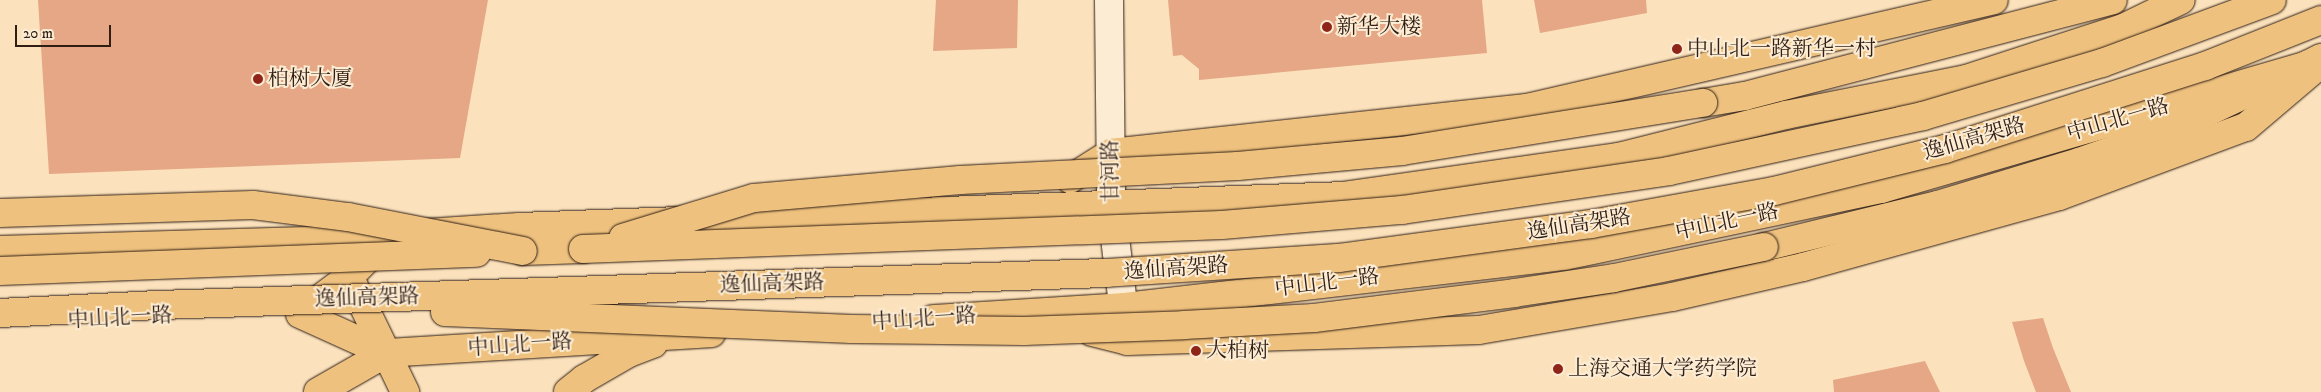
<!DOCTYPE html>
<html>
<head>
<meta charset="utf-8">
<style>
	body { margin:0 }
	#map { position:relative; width:2321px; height:392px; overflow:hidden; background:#fbe2bc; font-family:"IM FELL DW Pica","Noto Serif SC",serif }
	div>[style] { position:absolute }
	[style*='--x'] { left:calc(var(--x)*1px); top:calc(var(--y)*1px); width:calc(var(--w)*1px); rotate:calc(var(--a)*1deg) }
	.building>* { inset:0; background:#e5a785 }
	.roads { filter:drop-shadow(0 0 1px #301e15) drop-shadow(0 0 1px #301e15) }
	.secondary>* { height:28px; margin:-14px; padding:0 14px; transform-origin:14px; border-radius:14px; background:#fcecd3 }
	.primary>* { height:28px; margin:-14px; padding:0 14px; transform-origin:14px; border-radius:14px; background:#eec17e }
	.highway>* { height:28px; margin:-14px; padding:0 14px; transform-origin:14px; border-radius:14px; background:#eec17e }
	.bridges { filter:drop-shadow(0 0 1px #301e15) drop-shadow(0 0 1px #301e15) }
	.highway-bridge>* { height:28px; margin:-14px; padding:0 14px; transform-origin:14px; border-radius:14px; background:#eec17e }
	.dots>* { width:14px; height:14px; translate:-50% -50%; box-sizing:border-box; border:2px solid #fcecd3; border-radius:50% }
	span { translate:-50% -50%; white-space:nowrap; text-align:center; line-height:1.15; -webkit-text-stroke:4px #fcecd3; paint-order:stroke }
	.poi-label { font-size:21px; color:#301e15 }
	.left { translate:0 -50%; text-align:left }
	.street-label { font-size:21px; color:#301e15 }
	.scale { position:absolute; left:15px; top:25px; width:96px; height:22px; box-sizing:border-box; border:2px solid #301e15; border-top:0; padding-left:6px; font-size:15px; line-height:18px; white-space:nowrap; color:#301e15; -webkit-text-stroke:4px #fcecd3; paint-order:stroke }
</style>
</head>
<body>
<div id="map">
	<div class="building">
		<i style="clip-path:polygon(38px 0,488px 0,460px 158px,49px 174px)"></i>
		<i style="clip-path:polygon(936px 0,1018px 0,1017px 48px,933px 51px)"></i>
		<i style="clip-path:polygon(1168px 0,1482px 0,1487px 53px,1199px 80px,1199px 69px,1182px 55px,1173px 56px)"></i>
		<i style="clip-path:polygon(1534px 0,1646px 0,1647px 13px,1540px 33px)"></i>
		<i style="clip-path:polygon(2043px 318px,2053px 348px,2071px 392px,2036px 392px,2024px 361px,2012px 322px)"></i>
		<i style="clip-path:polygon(1925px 361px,1940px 392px,1834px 392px,1833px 380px)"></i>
	</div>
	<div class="roads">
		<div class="secondary">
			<i style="--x:1109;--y:0;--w:204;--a:89.4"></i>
			<i style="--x:1111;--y:204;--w:127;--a:83.2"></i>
		</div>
		<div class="primary">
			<i style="--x:1070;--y:179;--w:49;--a:-32.4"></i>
			<i style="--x:1111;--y:153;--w:418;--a:-6.2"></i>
			<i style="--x:1527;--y:108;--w:479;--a:-13"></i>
			<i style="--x:0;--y:250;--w:307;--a:-1.7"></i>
			<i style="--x:307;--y:241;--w:213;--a:-3.8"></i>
			<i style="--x:520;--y:227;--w:825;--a:-2.15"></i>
			<i style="--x:1344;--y:196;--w:278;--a:-8.1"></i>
			<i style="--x:1619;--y:157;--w:172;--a:-14.1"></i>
			<i style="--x:1786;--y:115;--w:184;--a:-11.3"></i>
			<i style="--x:1966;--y:79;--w:165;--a:-18"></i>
			<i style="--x:2123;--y:28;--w:64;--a:-25.8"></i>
			<i style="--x:350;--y:278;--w:127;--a:64.2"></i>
			<i style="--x:309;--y:307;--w:50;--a:-36.9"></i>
			<i style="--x:349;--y:277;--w:44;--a:-45"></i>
			<i style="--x:300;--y:314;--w:94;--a:24.4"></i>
			<i style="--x:933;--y:319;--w:191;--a:-3.6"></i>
			<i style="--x:1124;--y:307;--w:444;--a:-6.6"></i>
			<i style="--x:1565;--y:256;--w:323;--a:-12"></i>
			<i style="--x:1881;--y:189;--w:444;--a:-16.2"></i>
			<i style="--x:2307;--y:65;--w:16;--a:-27"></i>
			<i style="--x:1092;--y:332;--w:36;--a:14"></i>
			<i style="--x:1127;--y:341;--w:352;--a:-1.8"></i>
			<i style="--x:1479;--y:330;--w:196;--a:-9.7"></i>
			<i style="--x:1672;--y:297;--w:134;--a:-12.9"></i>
			<i style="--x:1803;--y:267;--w:266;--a:-15.5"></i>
			<i style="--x:2059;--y:196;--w:199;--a:-20.3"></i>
			<i style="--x:2246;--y:127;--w:96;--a:-40.3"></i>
			<i style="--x:318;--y:392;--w:78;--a:-29.8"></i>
			<i style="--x:386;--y:353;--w:326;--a:-3.5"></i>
			<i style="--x:568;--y:392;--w:21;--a:-39"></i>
			<i style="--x:584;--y:379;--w:52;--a:-30"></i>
			<i style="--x:629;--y:353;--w:26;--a:-21"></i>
		</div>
		<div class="highway">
			<i style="--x:1703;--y:103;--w:43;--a:-9.5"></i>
			<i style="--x:1745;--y:96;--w:380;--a:-14.6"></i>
			<i style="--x:1764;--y:247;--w:179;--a:-13.6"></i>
			<i style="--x:1938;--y:205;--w:147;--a:-17"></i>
			<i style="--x:2079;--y:162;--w:91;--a:-19.2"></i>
			<i style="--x:2165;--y:132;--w:157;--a:-25.3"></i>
			<i style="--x:523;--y:251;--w:60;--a:-1.9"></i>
		</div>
	</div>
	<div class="bridges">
		<div class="highway-bridge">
			<i style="--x:0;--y:213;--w:253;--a:-1.8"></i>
			<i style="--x:253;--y:205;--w:96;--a:7.2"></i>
			<i style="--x:348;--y:217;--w:178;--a:11"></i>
			<i style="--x:623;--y:238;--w:137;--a:-17"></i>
			<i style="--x:754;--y:198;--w:207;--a:-5"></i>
			<i style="--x:960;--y:180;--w:278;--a:-2.9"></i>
			<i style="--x:1238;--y:166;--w:165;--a:-5.2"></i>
			<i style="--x:1402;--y:151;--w:305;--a:-9.1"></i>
			<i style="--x:583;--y:249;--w:639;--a:-2.15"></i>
			<i style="--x:1222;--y:225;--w:181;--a:-4.8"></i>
			<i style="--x:1402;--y:210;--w:270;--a:-8.3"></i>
			<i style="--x:1669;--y:171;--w:260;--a:-12.2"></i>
			<i style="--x:1923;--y:116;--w:187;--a:-16.5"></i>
			<i style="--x:2102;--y:63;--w:181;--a:-20.3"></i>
			<i style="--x:0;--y:271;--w:477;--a:-2.2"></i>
			<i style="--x:445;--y:312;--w:407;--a:2.4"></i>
			<i style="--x:852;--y:329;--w:172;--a:0.7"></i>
			<i style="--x:1024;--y:331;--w:160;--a:-2.1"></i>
			<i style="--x:1184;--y:325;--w:130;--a:-3.1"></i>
			<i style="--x:1314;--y:318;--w:202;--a:-7.1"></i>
			<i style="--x:1514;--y:293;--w:101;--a:-8.5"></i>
			<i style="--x:1614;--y:278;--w:153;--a:-11.7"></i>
			<i style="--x:0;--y:313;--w:160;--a:-2.9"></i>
			<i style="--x:160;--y:305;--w:947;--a:-1.94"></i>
			<i style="--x:1106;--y:273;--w:233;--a:-3.7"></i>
			<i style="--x:1339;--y:258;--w:254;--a:-7.7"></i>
			<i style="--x:1591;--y:224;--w:186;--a:-10.2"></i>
			<i style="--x:1774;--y:191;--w:176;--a:-13.8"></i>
			<i style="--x:1945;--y:149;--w:273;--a:-17.7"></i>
			<i style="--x:2205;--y:66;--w:125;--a:-21.6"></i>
		</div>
	</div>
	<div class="dots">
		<i style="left:1327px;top:27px;background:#8f2418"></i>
		<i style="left:1677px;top:49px;background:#8f2418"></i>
		<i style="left:258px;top:79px;background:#8f2418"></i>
		<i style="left:1196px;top:351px;background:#8f2418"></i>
		<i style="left:1558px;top:369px;background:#8f2418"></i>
	</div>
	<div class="poi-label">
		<span class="left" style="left:1337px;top:27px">新华大楼</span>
		<span class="left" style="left:1687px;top:49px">中山北一路新华一村</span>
		<span class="left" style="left:268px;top:79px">柏树大厦</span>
		<span class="left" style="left:1206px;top:351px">大柏树</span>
		<span class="left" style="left:1568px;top:369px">上海交通大学药学院</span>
	</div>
	<div class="street-label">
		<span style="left:2118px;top:120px;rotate:-16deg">中山北一路</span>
		<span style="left:1974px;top:139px;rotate:-16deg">逸仙高架路</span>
		<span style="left:1111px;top:171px;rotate:-91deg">甘河路</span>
		<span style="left:1727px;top:222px;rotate:-12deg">中山北一路</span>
		<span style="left:1579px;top:225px;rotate:-9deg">逸仙高架路</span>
		<span style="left:1176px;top:269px;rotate:-4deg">逸仙高架路</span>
		<span style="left:1327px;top:283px;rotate:-7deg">中山北一路</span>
		<span style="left:772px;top:284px;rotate:-2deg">逸仙高架路</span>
		<span style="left:367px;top:298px;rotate:-2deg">逸仙高架路</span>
		<span style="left:120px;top:318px;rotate:-3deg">中山北一路</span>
		<span style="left:924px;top:319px;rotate:-4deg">中山北一路</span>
		<span style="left:520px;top:345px;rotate:-4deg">中山北一路</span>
	</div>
	<div class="scale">20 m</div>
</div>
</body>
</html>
